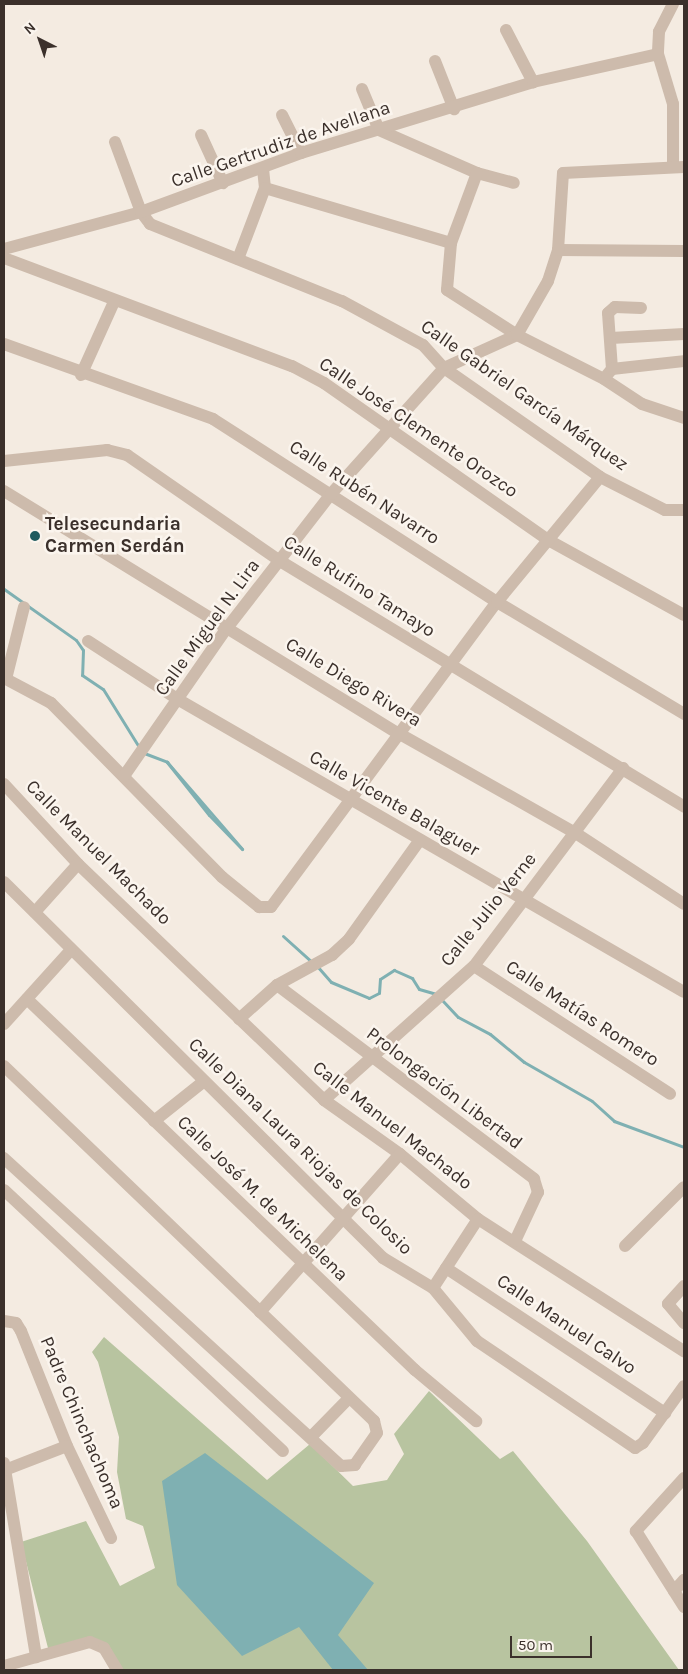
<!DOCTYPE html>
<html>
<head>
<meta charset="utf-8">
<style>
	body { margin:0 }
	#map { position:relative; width:688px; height:1674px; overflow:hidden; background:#f4ebe1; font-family:Karla,sans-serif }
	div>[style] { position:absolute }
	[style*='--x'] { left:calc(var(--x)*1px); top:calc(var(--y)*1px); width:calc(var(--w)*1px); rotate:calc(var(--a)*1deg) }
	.green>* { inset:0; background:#b8c4a0 }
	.water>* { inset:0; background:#7fb0b2 }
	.stream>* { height:3px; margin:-1.5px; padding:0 1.5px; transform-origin:1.5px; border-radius:1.5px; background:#7fb0b2 }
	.minor>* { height:12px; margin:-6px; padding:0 6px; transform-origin:6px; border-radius:6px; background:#cdbbac }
	.dots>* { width:14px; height:14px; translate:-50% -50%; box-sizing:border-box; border:2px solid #fbf5ee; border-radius:50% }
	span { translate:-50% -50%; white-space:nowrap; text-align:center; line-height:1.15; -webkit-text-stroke:5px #fbf5ee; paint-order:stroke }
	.street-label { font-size:19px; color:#3b302b }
	.poi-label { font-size:19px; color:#3b302b; font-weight:700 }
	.left { translate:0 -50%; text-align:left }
	.frame { position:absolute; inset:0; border:5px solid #3b302b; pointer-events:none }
	.north { position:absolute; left:15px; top:15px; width:50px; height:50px; -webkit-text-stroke:4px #fbf5ee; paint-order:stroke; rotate:319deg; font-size:14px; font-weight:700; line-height:20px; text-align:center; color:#3b302b }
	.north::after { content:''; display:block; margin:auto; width:18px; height:22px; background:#3b302b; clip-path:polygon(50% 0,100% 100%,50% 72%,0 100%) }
	.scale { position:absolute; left:510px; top:1636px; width:82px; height:22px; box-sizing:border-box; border:2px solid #3b302b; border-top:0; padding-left:6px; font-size:15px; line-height:18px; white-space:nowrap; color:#3b302b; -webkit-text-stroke:4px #fbf5ee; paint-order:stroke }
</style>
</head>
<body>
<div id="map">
	<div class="green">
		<i style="clip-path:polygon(104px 1337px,267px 1480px,310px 1444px,353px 1486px,387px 1480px,404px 1454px,394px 1434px,429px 1391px,500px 1459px,513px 1451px,587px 1541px,679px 1670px,114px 1670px,95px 1639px,49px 1652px,21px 1542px,86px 1521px,120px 1586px,155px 1568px,143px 1526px,126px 1519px,117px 1472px,119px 1437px,98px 1362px,92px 1352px)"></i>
	</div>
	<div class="water">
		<i style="clip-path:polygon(205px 1453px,374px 1583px,338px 1635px,368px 1670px,333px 1670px,299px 1627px,242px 1656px,177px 1585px,162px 1481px)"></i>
	</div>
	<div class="stream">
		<i style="--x:4;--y:589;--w:88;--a:35.3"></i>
		<i style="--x:76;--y:640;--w:12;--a:55"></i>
		<i style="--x:83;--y:650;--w:25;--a:92"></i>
		<i style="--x:82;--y:675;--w:25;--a:34"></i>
		<i style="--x:103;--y:689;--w:68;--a:58.2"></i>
		<i style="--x:144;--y:753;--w:25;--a:21"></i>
		<i style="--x:167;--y:762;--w:115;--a:49.2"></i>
		<i style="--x:242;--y:849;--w:47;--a:-134.1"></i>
		<i style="--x:209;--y:815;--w:68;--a:-128.4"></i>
		<i style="--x:283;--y:936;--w:39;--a:42"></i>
		<i style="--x:317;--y:966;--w:21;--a:49"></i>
		<i style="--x:331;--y:982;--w:41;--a:22.8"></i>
		<i style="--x:369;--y:998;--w:11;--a:-27"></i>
		<i style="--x:379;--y:993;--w:14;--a:-86"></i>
		<i style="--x:380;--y:979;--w:17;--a:-33"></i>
		<i style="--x:394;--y:970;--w:20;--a:24"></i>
		<i style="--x:412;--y:978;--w:13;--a:58"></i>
		<i style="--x:419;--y:989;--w:18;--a:16"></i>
		<i style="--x:442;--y:1000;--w:23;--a:47"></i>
		<i style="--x:458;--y:1017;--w:36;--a:28"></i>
		<i style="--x:490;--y:1034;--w:44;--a:39.5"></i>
		<i style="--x:524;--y:1062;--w:78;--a:29.8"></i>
		<i style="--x:592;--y:1101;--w:30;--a:42"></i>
		<i style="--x:614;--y:1121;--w:75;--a:20.4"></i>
	</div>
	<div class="minor">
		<i style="--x:673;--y:4;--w:31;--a:117"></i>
		<i style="--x:659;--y:32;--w:22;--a:93"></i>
		<i style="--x:658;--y:54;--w:52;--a:73.3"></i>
		<i style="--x:673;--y:104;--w:63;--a:90"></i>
		<i style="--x:506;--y:30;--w:59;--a:62.6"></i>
		<i style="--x:435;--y:61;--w:52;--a:68.4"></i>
		<i style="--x:362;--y:89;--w:44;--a:67.5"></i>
		<i style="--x:379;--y:130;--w:107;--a:23.7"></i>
		<i style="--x:477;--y:173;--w:38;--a:15"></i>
		<i style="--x:282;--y:115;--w:42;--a:63.4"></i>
		<i style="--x:201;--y:135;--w:53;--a:65.4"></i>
		<i style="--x:115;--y:142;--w:75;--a:69.6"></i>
		<i style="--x:141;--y:212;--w:15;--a:53"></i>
		<i style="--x:150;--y:224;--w:207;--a:21.9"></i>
		<i style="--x:342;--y:301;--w:92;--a:28.5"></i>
		<i style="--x:423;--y:345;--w:31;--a:48"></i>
		<i style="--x:444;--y:368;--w:190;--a:34.9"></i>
		<i style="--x:600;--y:477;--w:73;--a:26.9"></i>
		<i style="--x:665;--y:510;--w:19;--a:0"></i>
		<i style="--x:263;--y:169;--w:19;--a:84"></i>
		<i style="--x:265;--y:188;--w:194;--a:16.5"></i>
		<i style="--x:477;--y:173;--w:75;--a:110.4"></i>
		<i style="--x:451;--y:243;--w:47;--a:94.9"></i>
		<i style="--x:447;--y:290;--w:83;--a:32.7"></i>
		<i style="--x:517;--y:335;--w:97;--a:26.8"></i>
		<i style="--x:604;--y:379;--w:45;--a:33.3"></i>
		<i style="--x:642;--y:404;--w:44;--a:18.4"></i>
		<i style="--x:4;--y:249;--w:142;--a:-15.1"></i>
		<i style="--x:141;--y:212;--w:171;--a:-20.2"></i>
		<i style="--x:301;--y:153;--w:243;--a:-17"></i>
		<i style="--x:533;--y:82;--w:128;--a:-12.6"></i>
		<i style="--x:558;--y:250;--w:126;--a:0.5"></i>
		<i style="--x:4;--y:258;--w:308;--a:20.6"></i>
		<i style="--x:292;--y:366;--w:36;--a:28"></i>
		<i style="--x:324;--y:383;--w:276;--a:35"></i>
		<i style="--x:550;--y:541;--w:153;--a:28.9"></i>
		<i style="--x:238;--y:259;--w:76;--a:-69.2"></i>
		<i style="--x:611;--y:338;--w:73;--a:-3.1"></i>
		<i style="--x:4;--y:344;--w:222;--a:19.7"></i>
		<i style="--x:213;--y:419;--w:338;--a:32.8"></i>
		<i style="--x:497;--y:602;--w:218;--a:30.9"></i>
		<i style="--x:612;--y:369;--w:56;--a:-94.1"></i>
		<i style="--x:608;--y:313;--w:9;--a:-41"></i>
		<i style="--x:615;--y:307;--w:26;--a:2"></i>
		<i style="--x:81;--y:375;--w:80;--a:-65.7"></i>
		<i style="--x:607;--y:375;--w:8;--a:-50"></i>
		<i style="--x:612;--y:369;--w:72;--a:-6.3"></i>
		<i style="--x:4;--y:461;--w:104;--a:-6.1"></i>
		<i style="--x:107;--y:450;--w:21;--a:14"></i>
		<i style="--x:127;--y:455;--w:186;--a:34.7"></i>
		<i style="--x:280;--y:561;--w:473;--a:31.3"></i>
		<i style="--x:4;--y:491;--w:462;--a:31.6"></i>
		<i style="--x:398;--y:733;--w:202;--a:29.4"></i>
		<i style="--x:574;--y:832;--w:131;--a:33.2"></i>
		<i style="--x:88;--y:641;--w:108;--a:33"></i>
		<i style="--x:179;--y:700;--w:583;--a:30.04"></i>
		<i style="--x:4;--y:678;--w:53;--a:28"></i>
		<i style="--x:51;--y:703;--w:244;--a:45.5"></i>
		<i style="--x:222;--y:877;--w:48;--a:39"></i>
		<i style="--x:259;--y:907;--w:12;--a:0"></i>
		<i style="--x:271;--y:907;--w:380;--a:-53.5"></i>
		<i style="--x:497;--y:602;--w:162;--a:-50.5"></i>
		<i style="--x:6;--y:679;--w:74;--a:-76"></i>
		<i style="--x:124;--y:776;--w:180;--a:-55.2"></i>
		<i style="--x:227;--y:628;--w:170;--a:-52.2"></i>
		<i style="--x:331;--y:494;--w:169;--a:-48.1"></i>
		<i style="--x:444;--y:368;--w:80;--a:-24.3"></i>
		<i style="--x:517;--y:335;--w:62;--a:-60.1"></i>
		<i style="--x:548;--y:281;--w:33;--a:-72"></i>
		<i style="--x:558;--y:250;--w:77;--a:-86.3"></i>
		<i style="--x:563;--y:173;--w:121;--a:-2.8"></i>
		<i style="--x:4;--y:784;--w:109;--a:47.2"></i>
		<i style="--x:78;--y:864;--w:341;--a:43.8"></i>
		<i style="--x:324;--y:1100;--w:93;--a:35.4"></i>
		<i style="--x:400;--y:1154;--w:102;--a:39.8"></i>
		<i style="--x:478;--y:1219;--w:245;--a:32.7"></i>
		<i style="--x:4;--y:882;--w:534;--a:44.77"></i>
		<i style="--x:383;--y:1258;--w:58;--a:31"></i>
		<i style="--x:433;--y:1288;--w:69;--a:50.3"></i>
		<i style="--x:477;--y:1341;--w:191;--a:34.1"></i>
		<i style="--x:635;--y:1448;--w:9;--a:-32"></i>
		<i style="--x:643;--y:1443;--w:70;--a:-54.3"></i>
		<i style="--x:35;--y:912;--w:64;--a:-48.1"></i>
		<i style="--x:474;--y:966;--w:234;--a:33.1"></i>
		<i style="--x:277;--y:985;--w:322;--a:37"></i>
		<i style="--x:534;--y:1179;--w:14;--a:73"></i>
		<i style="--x:538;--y:1192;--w:54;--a:115.1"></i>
		<i style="--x:27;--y:999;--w:537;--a:43.72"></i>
		<i style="--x:415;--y:1370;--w:80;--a:39.9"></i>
		<i style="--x:239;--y:1019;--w:51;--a:-41.8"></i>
		<i style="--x:277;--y:985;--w:63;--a:-28.6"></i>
		<i style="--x:332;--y:955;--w:23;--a:-43"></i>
		<i style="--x:349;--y:939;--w:122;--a:-54.4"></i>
		<i style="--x:4;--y:1024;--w:98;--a:-47.9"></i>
		<i style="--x:4;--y:1066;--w:513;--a:43.81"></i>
		<i style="--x:374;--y:1421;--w:12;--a:76"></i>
		<i style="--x:377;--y:1433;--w:39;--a:125"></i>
		<i style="--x:355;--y:1465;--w:14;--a:176"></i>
		<i style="--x:341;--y:1466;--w:457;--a:-137.6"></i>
		<i style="--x:324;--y:1100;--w:201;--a:-41.8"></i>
		<i style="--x:474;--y:966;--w:248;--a:-53"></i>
		<i style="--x:154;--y:1121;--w:63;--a:-38.5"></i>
		<i style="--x:4;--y:1190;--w:382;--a:43.1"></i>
		<i style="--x:625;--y:1246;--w:83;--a:-45"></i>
		<i style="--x:446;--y:1268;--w:263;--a:33.5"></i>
		<i style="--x:684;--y:1286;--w:24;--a:132"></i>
		<i style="--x:668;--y:1304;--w:25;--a:50"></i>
		<i style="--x:433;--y:1288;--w:82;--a:-56.9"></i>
		<i style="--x:260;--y:1312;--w:211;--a:-48.5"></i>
		<i style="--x:4;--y:1321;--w:12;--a:9"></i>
		<i style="--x:16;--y:1323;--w:9;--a:58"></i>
		<i style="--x:21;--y:1331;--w:124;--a:68.2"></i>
		<i style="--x:67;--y:1446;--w:102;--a:64.4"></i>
		<i style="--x:311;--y:1437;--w:54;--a:-45.7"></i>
		<i style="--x:4;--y:1463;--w:197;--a:80.6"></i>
		<i style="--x:5;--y:1470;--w:66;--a:-21.2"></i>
		<i style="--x:684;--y:1478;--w:72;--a:132.2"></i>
		<i style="--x:636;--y:1531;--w:90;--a:57.7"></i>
		<i style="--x:674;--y:1591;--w:15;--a:-48"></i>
		<i style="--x:4;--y:1666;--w:89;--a:-15.6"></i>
		<i style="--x:90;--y:1642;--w:15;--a:23"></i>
		<i style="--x:104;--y:1648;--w:26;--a:59"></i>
	</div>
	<div class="dots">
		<i style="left:35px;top:536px;background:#1f5a5e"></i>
	</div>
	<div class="street-label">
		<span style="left:281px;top:145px;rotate:-19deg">Calle Gertrudiz de Avellana</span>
		<span style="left:524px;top:396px;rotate:35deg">Calle Gabriel García Márquez</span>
		<span style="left:418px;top:428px;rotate:34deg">Calle José Clemente Orozco</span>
		<span style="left:364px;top:493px;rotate:33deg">Calle Rubén Navarro</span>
		<span style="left:359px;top:587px;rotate:32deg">Calle Rufino Tamayo</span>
		<span style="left:208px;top:628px;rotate:-54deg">Calle Miguel N. Lira</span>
		<span style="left:353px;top:683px;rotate:31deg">Calle Diego Rivera</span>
		<span style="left:394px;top:804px;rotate:30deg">Calle Vicente Balaguer</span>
		<span style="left:98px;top:853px;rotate:45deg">Calle Manuel Machado</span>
		<span style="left:489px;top:910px;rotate:-51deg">Calle Julio Verne</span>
		<span style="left:582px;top:1014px;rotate:33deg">Calle Matías Romero</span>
		<span style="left:444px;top:1089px;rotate:37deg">Prolongación Libertad</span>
		<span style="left:392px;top:1126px;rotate:38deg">Calle Manuel Machado</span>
		<span style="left:300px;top:1147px;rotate:44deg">Calle Diana Laura Riojas de Colosio</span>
		<span style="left:262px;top:1199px;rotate:44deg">Calle José M. de Michelena</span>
		<span style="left:566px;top:1325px;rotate:34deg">Calle Manuel Calvo</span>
		<span style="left:81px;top:1423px;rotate:67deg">Padre Chinchachoma</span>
	</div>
	<div class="poi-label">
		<span class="left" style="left:45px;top:536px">Telesecundaria<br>Carmen Serdán</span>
	</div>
	<div class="frame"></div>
	<div class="north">N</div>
	<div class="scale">50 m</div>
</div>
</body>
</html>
